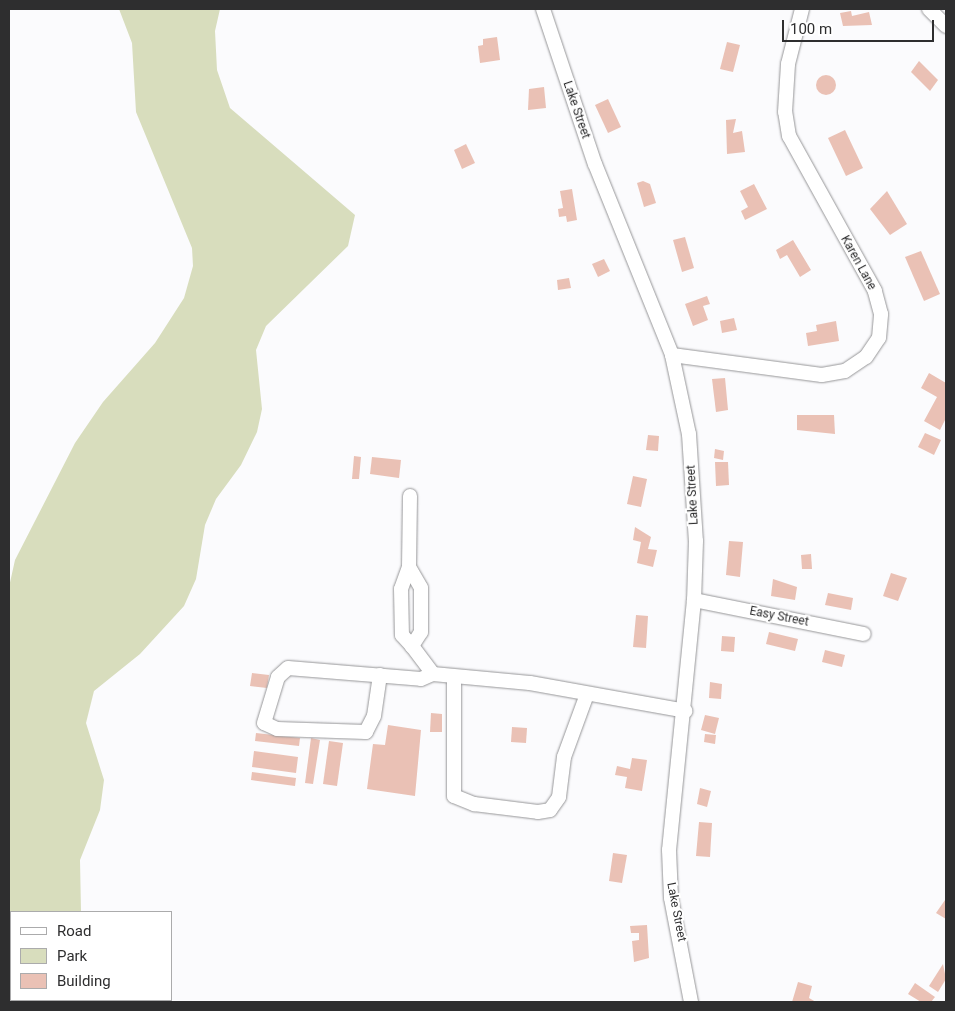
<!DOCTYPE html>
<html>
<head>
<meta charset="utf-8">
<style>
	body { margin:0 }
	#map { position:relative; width:955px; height:1011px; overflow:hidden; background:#fbfbfd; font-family:Roboto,sans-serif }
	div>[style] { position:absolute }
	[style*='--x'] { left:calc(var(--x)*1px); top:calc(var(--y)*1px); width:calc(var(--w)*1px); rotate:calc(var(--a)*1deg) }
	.green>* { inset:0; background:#d8ddbd }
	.building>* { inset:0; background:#eac1b5 }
	.round { border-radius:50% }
	.roads { filter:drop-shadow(0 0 1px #969698) drop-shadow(0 0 1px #969698) }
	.minor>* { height:14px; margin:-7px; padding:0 7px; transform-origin:7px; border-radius:7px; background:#fff }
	span { translate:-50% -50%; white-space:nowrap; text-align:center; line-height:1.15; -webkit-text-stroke:4px #fff; paint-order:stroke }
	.street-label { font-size:12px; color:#2e2e2f }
	.frame { position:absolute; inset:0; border:10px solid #2e2e2f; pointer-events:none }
	.legend { position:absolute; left:10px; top:911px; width:162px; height:90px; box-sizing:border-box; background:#fff; border:1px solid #ababac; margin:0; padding:6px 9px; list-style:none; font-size:15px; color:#2e2e2f }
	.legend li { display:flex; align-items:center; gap:10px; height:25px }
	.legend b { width:25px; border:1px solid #ababac }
	.scale { position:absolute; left:782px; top:20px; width:152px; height:22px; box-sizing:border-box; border:2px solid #2e2e2f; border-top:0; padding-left:6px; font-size:15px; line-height:18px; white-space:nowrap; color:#2e2e2f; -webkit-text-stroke:4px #fff; paint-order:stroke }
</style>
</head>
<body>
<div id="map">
	<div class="green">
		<i style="clip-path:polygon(119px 9px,220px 9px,215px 31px,217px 70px,230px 108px,355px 215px,348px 246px,266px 326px,256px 350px,262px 409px,257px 432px,241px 465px,216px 499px,205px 525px,196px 579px,184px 606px,140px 654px,94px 691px,86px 723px,104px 780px,100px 810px,80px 860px,81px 912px,11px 912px,11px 1000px,69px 1000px,9px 1002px,9px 587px,15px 560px,75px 443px,103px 402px,155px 343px,184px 298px,193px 266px,192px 248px,136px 112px,132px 43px)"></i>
	</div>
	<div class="building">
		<i style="clip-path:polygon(851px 11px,852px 16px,869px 12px,872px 25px,843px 26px,840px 13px)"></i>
		<i style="clip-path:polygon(497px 37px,500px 60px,480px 63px,478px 46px,483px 45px,483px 39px)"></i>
		<i style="clip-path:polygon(727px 42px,740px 45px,733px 72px,720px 69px)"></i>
		<i style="clip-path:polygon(919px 61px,938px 80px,930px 91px,911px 72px)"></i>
		<i class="round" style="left:816px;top:75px;width:20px;height:20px"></i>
		<i style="clip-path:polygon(544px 87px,546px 108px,528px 110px,529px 89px)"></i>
		<i style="clip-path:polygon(608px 99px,621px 127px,608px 133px,595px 105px)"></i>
		<i style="clip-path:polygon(736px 119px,733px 133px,742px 131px,745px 152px,727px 154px,726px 120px)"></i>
		<i style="clip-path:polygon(845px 130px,863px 168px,846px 176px,828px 138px)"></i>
		<i style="clip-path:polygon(466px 144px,475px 163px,462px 169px,454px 150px)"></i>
		<i style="clip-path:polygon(643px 181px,650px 184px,656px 203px,644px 207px,637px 183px)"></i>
		<i style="clip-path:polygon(754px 184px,767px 209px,745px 220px,741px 211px,748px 207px,740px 191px)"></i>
		<i style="clip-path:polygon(572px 189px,577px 220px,567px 222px,566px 216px,559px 217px,558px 209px,563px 208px,560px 191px)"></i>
		<i style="clip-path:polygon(887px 191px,907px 224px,890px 235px,870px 209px)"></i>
		<i style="clip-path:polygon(685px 237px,694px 268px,682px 272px,673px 240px)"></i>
		<i style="clip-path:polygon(793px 240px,811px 270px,800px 277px,787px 255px,780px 259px,776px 250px)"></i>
		<i style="clip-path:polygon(921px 251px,940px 294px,924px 301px,905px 257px)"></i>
		<i style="clip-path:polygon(604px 259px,610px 271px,598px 277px,592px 264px)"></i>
		<i style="clip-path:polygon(569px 278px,571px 288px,558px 290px,557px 280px)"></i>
		<i style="clip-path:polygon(707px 296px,710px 304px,703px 306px,708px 320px,693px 326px,685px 304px)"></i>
		<i style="clip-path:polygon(734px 318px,737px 330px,722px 333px,720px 321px)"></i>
		<i style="clip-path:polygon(836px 321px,839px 341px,808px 346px,806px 333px,817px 331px,816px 325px)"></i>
		<i style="clip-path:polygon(929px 373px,946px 383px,946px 418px,940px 430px,924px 421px,937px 397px,921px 388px)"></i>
		<i style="clip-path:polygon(725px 378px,728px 410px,716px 412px,712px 379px)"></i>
		<i style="clip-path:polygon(797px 415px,834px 415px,835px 434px,797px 430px)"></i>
		<i style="clip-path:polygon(925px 433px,941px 440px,934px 455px,918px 447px)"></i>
		<i style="clip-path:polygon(648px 435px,659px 436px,658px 451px,646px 450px)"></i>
		<i style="clip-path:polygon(715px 449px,724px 451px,723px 460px,714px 458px)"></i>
		<i style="clip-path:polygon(354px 456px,361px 457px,359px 479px,352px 479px)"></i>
		<i style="clip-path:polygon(372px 457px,401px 460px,399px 478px,370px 474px)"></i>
		<i style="clip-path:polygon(715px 462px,728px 462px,729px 485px,716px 486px)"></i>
		<i style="clip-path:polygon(633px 476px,647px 479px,641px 507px,627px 504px)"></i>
		<i style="clip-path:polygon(635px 527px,651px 537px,648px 549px,657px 550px,653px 567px,637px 563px,641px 542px,633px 540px)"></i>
		<i style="clip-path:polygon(729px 541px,743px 542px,740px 577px,726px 575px)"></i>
		<i style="clip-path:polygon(811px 554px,812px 569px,802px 569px,801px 555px)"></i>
		<i style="clip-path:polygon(891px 573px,907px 578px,898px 601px,883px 596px)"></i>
		<i style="clip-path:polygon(773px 579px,797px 587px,795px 600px,771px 596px)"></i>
		<i style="clip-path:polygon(828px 593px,853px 598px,851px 610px,825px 605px)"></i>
		<i style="clip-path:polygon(636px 615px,648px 616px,646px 648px,633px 647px)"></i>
		<i style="clip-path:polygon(769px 632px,798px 639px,795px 651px,766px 644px)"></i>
		<i style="clip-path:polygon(722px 636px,735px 637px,734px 652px,721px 651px)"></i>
		<i style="clip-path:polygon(825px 650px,845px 655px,842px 667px,822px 662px)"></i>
		<i style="clip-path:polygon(252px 673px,269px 675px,267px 688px,250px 686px)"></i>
		<i style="clip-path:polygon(710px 682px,722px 684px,721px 699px,709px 698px)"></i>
		<i style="clip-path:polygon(431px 713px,442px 714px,442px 732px,430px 732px)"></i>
		<i style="clip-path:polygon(705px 715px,719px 718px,715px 734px,701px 730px)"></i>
		<i style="clip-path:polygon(388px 725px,421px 730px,415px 796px,367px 789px,373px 744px,385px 745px)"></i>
		<i style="clip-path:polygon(512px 727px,527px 728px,526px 743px,511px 742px)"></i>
		<i style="clip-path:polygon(256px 733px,300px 738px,299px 746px,255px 741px)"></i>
		<i style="clip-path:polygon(705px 734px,716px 735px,715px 744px,704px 742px)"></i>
		<i style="clip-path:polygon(311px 738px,320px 740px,313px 784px,305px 783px)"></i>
		<i style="clip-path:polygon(329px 741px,343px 743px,337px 786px,323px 784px)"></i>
		<i style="clip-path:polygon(254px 751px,298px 757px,296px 773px,252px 767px)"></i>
		<i style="clip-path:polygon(632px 758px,647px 760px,642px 791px,625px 788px,627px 777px,615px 775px,617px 766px,630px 769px)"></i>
		<i style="clip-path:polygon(252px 772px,296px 778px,295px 786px,251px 780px)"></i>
		<i style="clip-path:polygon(700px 788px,711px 791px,707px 807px,697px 804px)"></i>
		<i style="clip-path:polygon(699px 822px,712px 823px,710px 857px,696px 856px)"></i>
		<i style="clip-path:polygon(613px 853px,627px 855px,622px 883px,609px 881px)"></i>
		<i style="clip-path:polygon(945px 900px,946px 901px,946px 919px,936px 913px)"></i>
		<i style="clip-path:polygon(647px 925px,649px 958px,634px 962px,632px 941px,639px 940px,639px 933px,631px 933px,630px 926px)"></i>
		<i style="clip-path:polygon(943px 964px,946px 979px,938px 992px,929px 986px)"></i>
		<i style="clip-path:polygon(798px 982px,812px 986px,809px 998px,816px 1002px,792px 1002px)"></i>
		<i style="clip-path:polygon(915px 983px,935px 997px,931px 1002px,921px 1002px,908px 994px)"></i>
	</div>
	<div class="roads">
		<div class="minor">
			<i style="--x:543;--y:9;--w:163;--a:71.5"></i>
			<i style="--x:595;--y:164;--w:206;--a:68"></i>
			<i style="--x:672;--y:355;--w:81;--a:77.9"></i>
			<i style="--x:689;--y:434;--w:107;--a:86.3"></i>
			<i style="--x:696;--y:541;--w:59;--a:91.9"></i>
			<i style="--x:694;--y:600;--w:251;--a:95.7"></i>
			<i style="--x:669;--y:850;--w:48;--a:87.6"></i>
			<i style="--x:671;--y:898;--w:106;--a:79.1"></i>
			<i style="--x:929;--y:9;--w:24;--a:45"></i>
			<i style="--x:672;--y:355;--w:151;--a:7.6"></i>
			<i style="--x:822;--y:375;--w:23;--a:-10"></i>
			<i style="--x:845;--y:371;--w:25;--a:-34"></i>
			<i style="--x:866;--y:357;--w:23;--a:-56"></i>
			<i style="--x:879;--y:338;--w:24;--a:-85"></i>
			<i style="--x:881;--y:314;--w:24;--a:-105"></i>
			<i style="--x:875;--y:291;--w:177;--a:-119"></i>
			<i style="--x:789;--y:136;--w:24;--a:-99"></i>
			<i style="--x:785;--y:112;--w:48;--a:-86.4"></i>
			<i style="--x:788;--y:64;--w:57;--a:-75.7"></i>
			<i style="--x:410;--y:496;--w:71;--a:90.8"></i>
			<i style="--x:409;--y:567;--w:24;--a:60"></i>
			<i style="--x:421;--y:588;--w:44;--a:90"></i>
			<i style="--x:421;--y:632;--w:17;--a:123"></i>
			<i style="--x:412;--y:646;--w:35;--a:53"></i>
			<i style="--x:433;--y:674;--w:97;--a:5.3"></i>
			<i style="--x:530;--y:683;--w:158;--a:10.2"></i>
			<i style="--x:409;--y:567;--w:23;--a:110"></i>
			<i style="--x:401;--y:589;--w:46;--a:88.8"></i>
			<i style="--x:402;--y:635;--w:15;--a:48"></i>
			<i style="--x:694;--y:600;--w:173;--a:11.3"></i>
			<i style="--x:380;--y:675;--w:41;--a:98.3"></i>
			<i style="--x:374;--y:716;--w:18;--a:117"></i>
			<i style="--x:366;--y:732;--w:89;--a:-178.1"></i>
			<i style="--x:277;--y:729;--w:14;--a:-155"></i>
			<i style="--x:264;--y:723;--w:48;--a:-73.1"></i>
			<i style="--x:278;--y:677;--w:13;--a:-42"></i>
			<i style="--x:288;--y:668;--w:133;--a:4.7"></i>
			<i style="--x:421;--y:679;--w:13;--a:-23"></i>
			<i style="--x:454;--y:679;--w:117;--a:90"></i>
			<i style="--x:454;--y:796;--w:22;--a:22"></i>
			<i style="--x:474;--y:804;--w:64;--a:7.1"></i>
			<i style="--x:538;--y:812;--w:12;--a:-9"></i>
			<i style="--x:550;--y:810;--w:16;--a:-55"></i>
			<i style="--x:559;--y:797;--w:40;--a:-82.9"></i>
			<i style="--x:564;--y:757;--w:67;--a:-69.9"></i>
		</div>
	</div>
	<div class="street-label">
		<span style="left:576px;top:110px;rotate:71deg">Lake Street</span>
		<span style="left:858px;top:263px;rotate:61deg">Karen Lane</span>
		<span style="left:693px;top:495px;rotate:-93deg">Lake Street</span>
		<span style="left:779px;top:617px;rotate:11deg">Easy Street</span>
		<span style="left:676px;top:912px;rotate:79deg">Lake Street</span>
	</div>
	<div class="frame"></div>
	<ul class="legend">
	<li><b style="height:6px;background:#fff"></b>Road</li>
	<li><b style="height:14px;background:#d8ddbd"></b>Park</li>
	<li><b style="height:14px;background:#eac1b5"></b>Building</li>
	</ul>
	<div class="scale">100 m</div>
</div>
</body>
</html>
